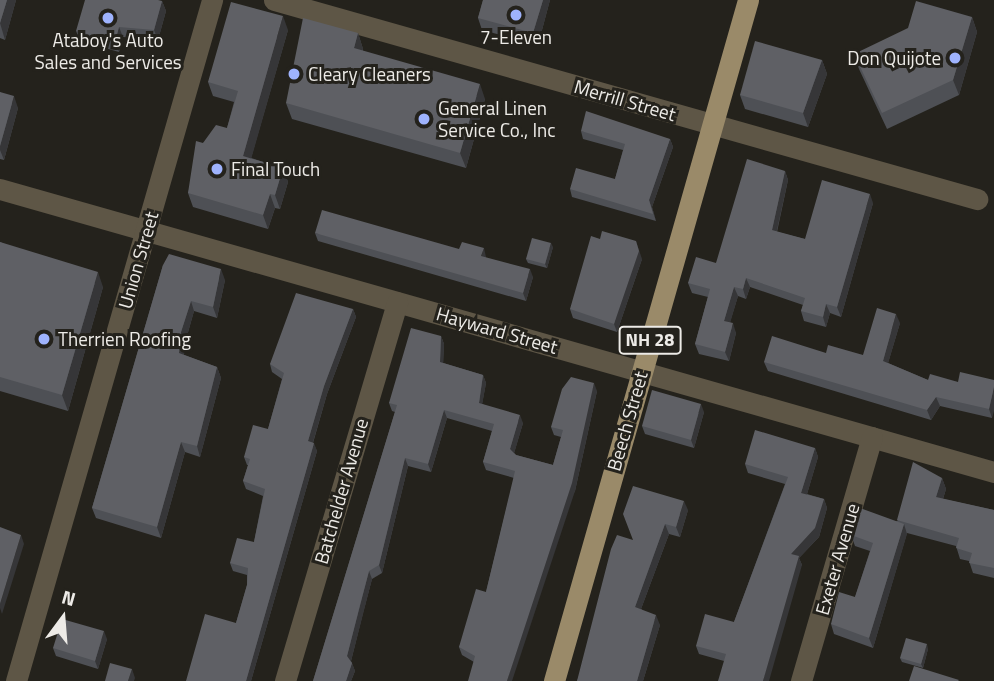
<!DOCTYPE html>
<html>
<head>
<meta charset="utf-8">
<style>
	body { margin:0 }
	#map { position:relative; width:994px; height:681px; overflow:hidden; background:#24221c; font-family:"Titillium Web",sans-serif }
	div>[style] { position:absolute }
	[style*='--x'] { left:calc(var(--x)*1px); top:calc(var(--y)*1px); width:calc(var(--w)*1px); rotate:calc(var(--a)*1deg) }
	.minor>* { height:21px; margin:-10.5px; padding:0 10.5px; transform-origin:10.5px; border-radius:10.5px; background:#5e5646 }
	.major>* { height:21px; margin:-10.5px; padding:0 10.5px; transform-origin:10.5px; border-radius:10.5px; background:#9a8a69 }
	.wall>* { inset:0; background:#4e5055 }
	.shaded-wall>* { inset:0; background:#363638 }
	.building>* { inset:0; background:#5f6065 }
	.dots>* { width:19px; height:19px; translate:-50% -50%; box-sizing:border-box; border:4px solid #24221c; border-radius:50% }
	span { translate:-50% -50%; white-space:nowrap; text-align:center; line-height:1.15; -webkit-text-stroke:6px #24221c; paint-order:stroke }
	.shield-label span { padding:2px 5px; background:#24221c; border:2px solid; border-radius:5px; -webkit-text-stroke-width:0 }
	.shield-label { font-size:18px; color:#edebe7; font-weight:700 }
	.poi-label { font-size:19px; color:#edebe7 }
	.right { translate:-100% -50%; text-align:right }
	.left { translate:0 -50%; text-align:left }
	.street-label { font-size:19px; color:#edebe7 }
	.north { position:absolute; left:28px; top:583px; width:70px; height:70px; -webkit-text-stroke:5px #24221c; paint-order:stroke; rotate:16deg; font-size:19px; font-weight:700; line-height:28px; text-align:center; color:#edebe7 }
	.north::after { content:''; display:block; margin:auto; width:24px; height:32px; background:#edebe7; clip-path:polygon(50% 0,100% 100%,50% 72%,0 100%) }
</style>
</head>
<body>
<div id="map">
	<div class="minor">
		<i style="--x:274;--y:0;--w:731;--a:15.81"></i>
		<i style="--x:0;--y:189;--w:1034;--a:15.89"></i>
		<i style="--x:16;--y:681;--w:709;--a:-73.94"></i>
		<i style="--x:285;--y:681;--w:395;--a:-73.5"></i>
		<i style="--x:801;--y:681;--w:254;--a:-73.8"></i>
	</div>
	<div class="major">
		<i style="--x:554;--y:681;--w:708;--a:-74.1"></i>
	</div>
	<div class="wall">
		<i style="clip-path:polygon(0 0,16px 0,5px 40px,0 38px)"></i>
		<i style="clip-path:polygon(483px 0,550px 0,538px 45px,482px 30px,478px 18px)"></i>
		<i style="clip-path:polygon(162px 1px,166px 11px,158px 40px,123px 37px,119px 52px,80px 41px,76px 31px)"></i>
		<i style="clip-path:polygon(972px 17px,977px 32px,959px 95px,887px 129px,859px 69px,854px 54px)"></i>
		<i style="clip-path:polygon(288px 30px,251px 158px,283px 168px,288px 182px,280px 209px,275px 208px,268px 229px,193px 207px,188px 193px,203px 143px,227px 128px,234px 102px,213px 96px,208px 82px)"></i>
		<i style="clip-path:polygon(358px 33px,363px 49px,363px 51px,485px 99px,466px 168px,292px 119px,286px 103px)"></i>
		<i style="clip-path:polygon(822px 60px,827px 74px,808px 127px,745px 109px,740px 95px)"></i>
		<i style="clip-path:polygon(0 92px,18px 108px,4px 160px,0 159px)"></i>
		<i style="clip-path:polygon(581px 131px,670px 139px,673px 147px,652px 207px,656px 221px,572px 197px,570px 189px,615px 179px,623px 150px,583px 139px)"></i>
		<i style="clip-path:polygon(785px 171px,788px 180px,777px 232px,805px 239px,873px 203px,841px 317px,830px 313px,826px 327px,804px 321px,801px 311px,803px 305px,750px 287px,746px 299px,738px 296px,730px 322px,736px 333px,729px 361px,699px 354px,695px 344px,708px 297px,692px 293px,688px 283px,716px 263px)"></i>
		<i style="clip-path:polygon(315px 233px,486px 257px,486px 258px,533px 277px,526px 301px,318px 241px)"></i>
		<i style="clip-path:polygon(0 242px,103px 287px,68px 411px,0 391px)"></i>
		<i style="clip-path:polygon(553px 247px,547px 268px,528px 263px,526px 259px)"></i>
		<i style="clip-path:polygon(642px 259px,617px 332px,573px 318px,570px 309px)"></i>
		<i style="clip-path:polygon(163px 265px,225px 280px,217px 318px,194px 311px,185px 343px,184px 355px,217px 367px,221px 378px,200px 457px,185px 452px,161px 538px,96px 518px,92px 508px)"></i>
		<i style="clip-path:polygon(353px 309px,356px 317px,327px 394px,313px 443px,317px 451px,251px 681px,186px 681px,236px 623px,247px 585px,247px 575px,233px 571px,230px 563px,254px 542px,263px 496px,246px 489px,243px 481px,248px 465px,247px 465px,244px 457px,268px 429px,282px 379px,272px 372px,270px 364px)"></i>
		<i style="clip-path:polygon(900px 323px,888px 363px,928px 380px,958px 382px,994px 380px,992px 418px,940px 406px,931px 420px,768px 371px,764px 362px,826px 353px,863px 355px)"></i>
		<i style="clip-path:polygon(441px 336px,444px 344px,443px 363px,483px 375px,486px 383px,482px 404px,523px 423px,514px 453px,516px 455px,553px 465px,561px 437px,554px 435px,551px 427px,597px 391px,575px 491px,474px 662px,462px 655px,459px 647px,486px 592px,514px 478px,486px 470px,483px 462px,492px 431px,447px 418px,431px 472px,408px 466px,382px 573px,372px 579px,363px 613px,351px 661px,355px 671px,351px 681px,313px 681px,395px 412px,392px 411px,389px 403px)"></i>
		<i style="clip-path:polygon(704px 412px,694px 448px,645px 434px,642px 426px)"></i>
		<i style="clip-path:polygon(815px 448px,818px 457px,807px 494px,824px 499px,827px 508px,819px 537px,799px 558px,802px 565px,724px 661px,699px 654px,696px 646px,734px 622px,785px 484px,748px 473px,745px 464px)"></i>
		<i style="clip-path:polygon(942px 478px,946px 489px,943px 499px,994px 510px,994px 578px,973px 573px,969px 561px,960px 559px,956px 546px,907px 533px,873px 648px,834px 634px,831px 624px,855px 597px,870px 551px,855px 546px,851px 535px,897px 521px)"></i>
		<i style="clip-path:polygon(688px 510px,680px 537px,669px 534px,641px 609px,660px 625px,643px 681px,577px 681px,633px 540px)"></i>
		<i style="clip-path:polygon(107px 639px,98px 669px,56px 656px,53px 648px)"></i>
		<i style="clip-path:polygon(928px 649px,923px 668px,902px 662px,900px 658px)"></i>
	</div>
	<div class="shaded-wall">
		<i style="clip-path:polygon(7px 0,16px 0,5px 40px,0 23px)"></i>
		<i style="clip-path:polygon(543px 0,550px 0,538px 45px,533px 33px)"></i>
		<i style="clip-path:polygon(162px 1px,166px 11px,158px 40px,154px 30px)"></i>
		<i style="clip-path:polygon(283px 16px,288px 30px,248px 170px,243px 156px)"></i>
		<i style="clip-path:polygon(972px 17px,977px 32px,959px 95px,953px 80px)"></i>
		<i style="clip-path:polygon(119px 27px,123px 37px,119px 52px,115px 42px)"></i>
		<i style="clip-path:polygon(358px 33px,363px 49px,359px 63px,354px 48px)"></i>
		<i style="clip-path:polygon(822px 60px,827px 74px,808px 127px,803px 113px)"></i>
		<i style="clip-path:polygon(480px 84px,485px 99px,466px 168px,460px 153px)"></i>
		<i style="clip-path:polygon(14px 96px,18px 108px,4px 160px,0 150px,0 146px)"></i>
		<i style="clip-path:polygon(670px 139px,673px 147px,652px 207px,656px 221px,649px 200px)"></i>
		<i style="clip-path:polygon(283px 168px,288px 182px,280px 209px,275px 195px)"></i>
		<i style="clip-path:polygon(785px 171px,788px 180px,775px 239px,772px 230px)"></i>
		<i style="clip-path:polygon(270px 194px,275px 208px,268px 229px,263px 215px)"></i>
		<i style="clip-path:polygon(870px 194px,873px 203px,841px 317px,837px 307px)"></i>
		<i style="clip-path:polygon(636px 241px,642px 259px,617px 332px,614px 324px)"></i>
		<i style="clip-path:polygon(551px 243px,553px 247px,547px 268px,545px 264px)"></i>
		<i style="clip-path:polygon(484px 248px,486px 257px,484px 264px,481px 256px)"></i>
		<i style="clip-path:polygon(221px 269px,225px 280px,217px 318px,213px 307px)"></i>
		<i style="clip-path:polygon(530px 269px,533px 277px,526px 301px,523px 293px)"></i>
		<i style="clip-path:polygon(98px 272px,103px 287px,68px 411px,62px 395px)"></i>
		<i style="clip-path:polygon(746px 278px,750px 287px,746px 299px,743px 289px)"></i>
		<i style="clip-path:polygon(734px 287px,738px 296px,728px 330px,724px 321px)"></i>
		<i style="clip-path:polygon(191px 301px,194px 311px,185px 343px,183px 363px,179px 353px,181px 332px)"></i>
		<i style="clip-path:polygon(826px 304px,830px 313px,826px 327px,823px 317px)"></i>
		<i style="clip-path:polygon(353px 309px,356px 317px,327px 394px,311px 449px,308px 441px,324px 386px)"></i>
		<i style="clip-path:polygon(896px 314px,900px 323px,886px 370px,883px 361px)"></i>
		<i style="clip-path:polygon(733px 323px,736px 333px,729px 361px,725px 352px)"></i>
		<i style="clip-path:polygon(441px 336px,444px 344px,443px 370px,440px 362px)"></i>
		<i style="clip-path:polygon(217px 367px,221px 378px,200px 457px,197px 446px)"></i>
		<i style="clip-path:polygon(483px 375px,486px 383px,481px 411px,479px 403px)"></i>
		<i style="clip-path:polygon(594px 383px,597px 391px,575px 491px,512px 681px,507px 681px)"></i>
		<i style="clip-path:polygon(994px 387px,994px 411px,992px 418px,989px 409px)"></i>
		<i style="clip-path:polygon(936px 397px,940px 406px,931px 420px,927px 410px)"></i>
		<i style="clip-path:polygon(701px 404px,704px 412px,694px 448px,691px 440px)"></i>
		<i style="clip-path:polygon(444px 410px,447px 418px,431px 472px,428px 464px)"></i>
		<i style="clip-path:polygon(520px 415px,523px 423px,513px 457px,510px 449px)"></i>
		<i style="clip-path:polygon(181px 442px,185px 452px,161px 538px,157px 527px)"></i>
		<i style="clip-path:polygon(314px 443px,317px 451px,251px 681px,246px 681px)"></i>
		<i style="clip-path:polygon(815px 448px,818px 457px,805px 501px,801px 493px)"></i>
		<i style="clip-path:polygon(405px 458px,408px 466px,382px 573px,379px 565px)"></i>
		<i style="clip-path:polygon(942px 478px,946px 489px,940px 508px,936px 497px)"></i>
		<i style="clip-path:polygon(824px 499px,827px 508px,819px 537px,799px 558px,802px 565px,769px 681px,763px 681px,791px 554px)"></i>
		<i style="clip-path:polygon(684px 501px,688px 510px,680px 537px,676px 527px)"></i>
		<i style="clip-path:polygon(665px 524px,669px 534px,638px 617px,635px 607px)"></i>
		<i style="clip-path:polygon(904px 524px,907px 534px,873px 648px,869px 638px)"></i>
		<i style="clip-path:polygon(21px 535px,24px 544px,2px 614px,0 608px,0 604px)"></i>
		<i style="clip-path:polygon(369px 571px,372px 579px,350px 665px,347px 656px)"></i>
		<i style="clip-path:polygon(656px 615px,660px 625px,643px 681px,637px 681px)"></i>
		<i style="clip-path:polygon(104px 631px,107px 639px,98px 669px,95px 661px)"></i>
		<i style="clip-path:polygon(927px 644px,928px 649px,923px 668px,921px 664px)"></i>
		<i style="clip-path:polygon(352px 663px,355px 671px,351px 681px,346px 681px)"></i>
		<i style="clip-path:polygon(132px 669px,135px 678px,134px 681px,128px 681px)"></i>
	</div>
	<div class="building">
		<i style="clip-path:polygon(0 0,7px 0,0 23px)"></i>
		<i style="clip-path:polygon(85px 0,158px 0,162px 1px,154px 30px,119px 27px,115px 42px,76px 31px)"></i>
		<i style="clip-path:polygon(483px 0,543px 0,533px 33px,478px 18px)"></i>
		<i style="clip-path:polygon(916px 1px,972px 17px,953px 80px,882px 113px,854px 54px,908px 28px)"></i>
		<i style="clip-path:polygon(231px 2px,283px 16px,243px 156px,283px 168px,275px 195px,270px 194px,263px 215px,188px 193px,196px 141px,203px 143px,216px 125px,227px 128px,238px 91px,208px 82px)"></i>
		<i style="clip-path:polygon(303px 18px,358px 33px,354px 48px,480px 84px,460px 153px,286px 103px)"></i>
		<i style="clip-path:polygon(755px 41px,822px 60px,803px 113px,740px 95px)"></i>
		<i style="clip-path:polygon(0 92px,14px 96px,0 146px)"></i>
		<i style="clip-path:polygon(586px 111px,670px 139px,649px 200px,653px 214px,570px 189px,576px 168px,615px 179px,625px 144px,581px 131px)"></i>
		<i style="clip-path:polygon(747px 159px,785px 171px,772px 230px,805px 239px,822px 180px,870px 194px,837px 307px,826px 304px,823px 317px,801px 311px,805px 298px,746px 278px,743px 289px,734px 287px,724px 321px,733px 323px,725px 352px,695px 344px,710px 289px,688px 283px,696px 257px,716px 263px)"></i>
		<i style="clip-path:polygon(322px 210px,459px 249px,462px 242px,484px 248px,481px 256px,530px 269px,523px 293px,315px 233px)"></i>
		<i style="clip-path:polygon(602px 231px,636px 241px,639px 251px,614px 324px,570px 309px,591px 236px,600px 239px)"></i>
		<i style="clip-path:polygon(532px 238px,551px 243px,545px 264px,526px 259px)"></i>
		<i style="clip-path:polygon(0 242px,98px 272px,62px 395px,0 377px)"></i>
		<i style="clip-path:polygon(169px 254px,221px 269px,213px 307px,191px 301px,181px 332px,179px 353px,217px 367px,197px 446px,181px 442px,157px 527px,92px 508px,163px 265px)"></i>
		<i style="clip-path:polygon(296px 293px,353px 309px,324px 386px,308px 441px,314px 443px,246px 681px,186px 681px,205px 614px,236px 623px,247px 585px,248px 568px,230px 563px,237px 538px,254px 542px,265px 489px,243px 481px,250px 459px,244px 457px,253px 425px,268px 429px,284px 373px,270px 364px)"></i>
		<i style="clip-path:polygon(877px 308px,896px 314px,883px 361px,928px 380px,930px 374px,958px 382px,960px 372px,994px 380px,994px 387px,989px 409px,936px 397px,927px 410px,764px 362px,772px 336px,826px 353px,828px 345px,863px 355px)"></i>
		<i style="clip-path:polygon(411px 328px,441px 336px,440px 362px,483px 375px,479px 403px,520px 415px,510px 449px,516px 455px,553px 465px,563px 430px,551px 427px,562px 389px,571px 377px,594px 383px,572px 483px,507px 681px,468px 681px,475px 656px,459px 647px,476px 589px,486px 592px,515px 471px,483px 462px,494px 424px,444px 410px,428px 464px,405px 458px,379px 565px,369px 571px,360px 605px,347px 656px,352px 663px,346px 681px,313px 681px,397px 405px,389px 403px)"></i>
		<i style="clip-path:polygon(652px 390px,701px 404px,691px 440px,642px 426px)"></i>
		<i style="clip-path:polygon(755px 430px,815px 448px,801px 493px,824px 499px,815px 528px,791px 554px,799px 556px,763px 681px,718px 681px,726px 654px,696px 646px,705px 614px,734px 622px,788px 477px,745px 464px)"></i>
		<i style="clip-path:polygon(913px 462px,942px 478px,936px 497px,994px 510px,994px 568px,969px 563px,972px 553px,956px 548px,959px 538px,897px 520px)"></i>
		<i style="clip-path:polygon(633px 486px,684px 501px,676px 527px,665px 524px,635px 607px,656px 615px,637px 681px,577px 681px,611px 549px,617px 535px,633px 540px,623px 514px)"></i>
		<i style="clip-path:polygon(860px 508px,904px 524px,869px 638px,831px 624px,839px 592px,855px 597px,873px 543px,851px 535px)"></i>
		<i style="clip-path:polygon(0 527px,21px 535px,0 604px)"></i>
		<i style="clip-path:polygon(62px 619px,104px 631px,95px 661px,53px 648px)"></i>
		<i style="clip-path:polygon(906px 638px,927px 644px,921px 664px,900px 658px)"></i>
		<i style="clip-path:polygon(110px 663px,132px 669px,128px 681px,105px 681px)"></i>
		<i style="clip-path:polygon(914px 666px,959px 680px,958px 681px,909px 681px)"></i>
	</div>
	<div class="dots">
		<i style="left:516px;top:15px;background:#9fb3fd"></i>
		<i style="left:108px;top:18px;background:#9fb3fd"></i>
		<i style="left:955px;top:58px;background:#9fb3fd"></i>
		<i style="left:294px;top:74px;background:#9fb3fd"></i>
		<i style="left:424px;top:119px;background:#9fb3fd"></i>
		<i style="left:217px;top:169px;background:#9fb3fd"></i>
		<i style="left:44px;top:339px;background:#9fb3fd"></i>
	</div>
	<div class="shield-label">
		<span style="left:650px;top:340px">NH 28</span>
	</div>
	<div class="poi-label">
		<span style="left:516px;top:37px">7-Eleven</span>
		<span style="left:108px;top:51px">Ataboy's Auto<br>Sales and Services</span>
		<span class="right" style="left:941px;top:58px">Don Quijote</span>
		<span class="left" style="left:308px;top:74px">Cleary Cleaners</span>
		<span class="left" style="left:438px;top:119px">General Linen<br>Service Co., Inc</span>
		<span class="left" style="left:231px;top:169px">Final Touch</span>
		<span class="left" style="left:58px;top:339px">Therrien Roofing</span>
	</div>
	<div class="street-label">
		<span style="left:625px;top:100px;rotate:16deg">Merrill Street</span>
		<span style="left:138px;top:260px;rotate:-74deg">Union Street</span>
		<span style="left:497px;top:330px;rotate:16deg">Hayward Street</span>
		<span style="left:627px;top:421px;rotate:-74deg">Beech Street</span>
		<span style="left:341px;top:491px;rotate:-74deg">Batchelder Avenue</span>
		<span style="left:837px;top:559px;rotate:-74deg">Exeter Avenue</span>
	</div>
	<div class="north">N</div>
</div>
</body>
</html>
